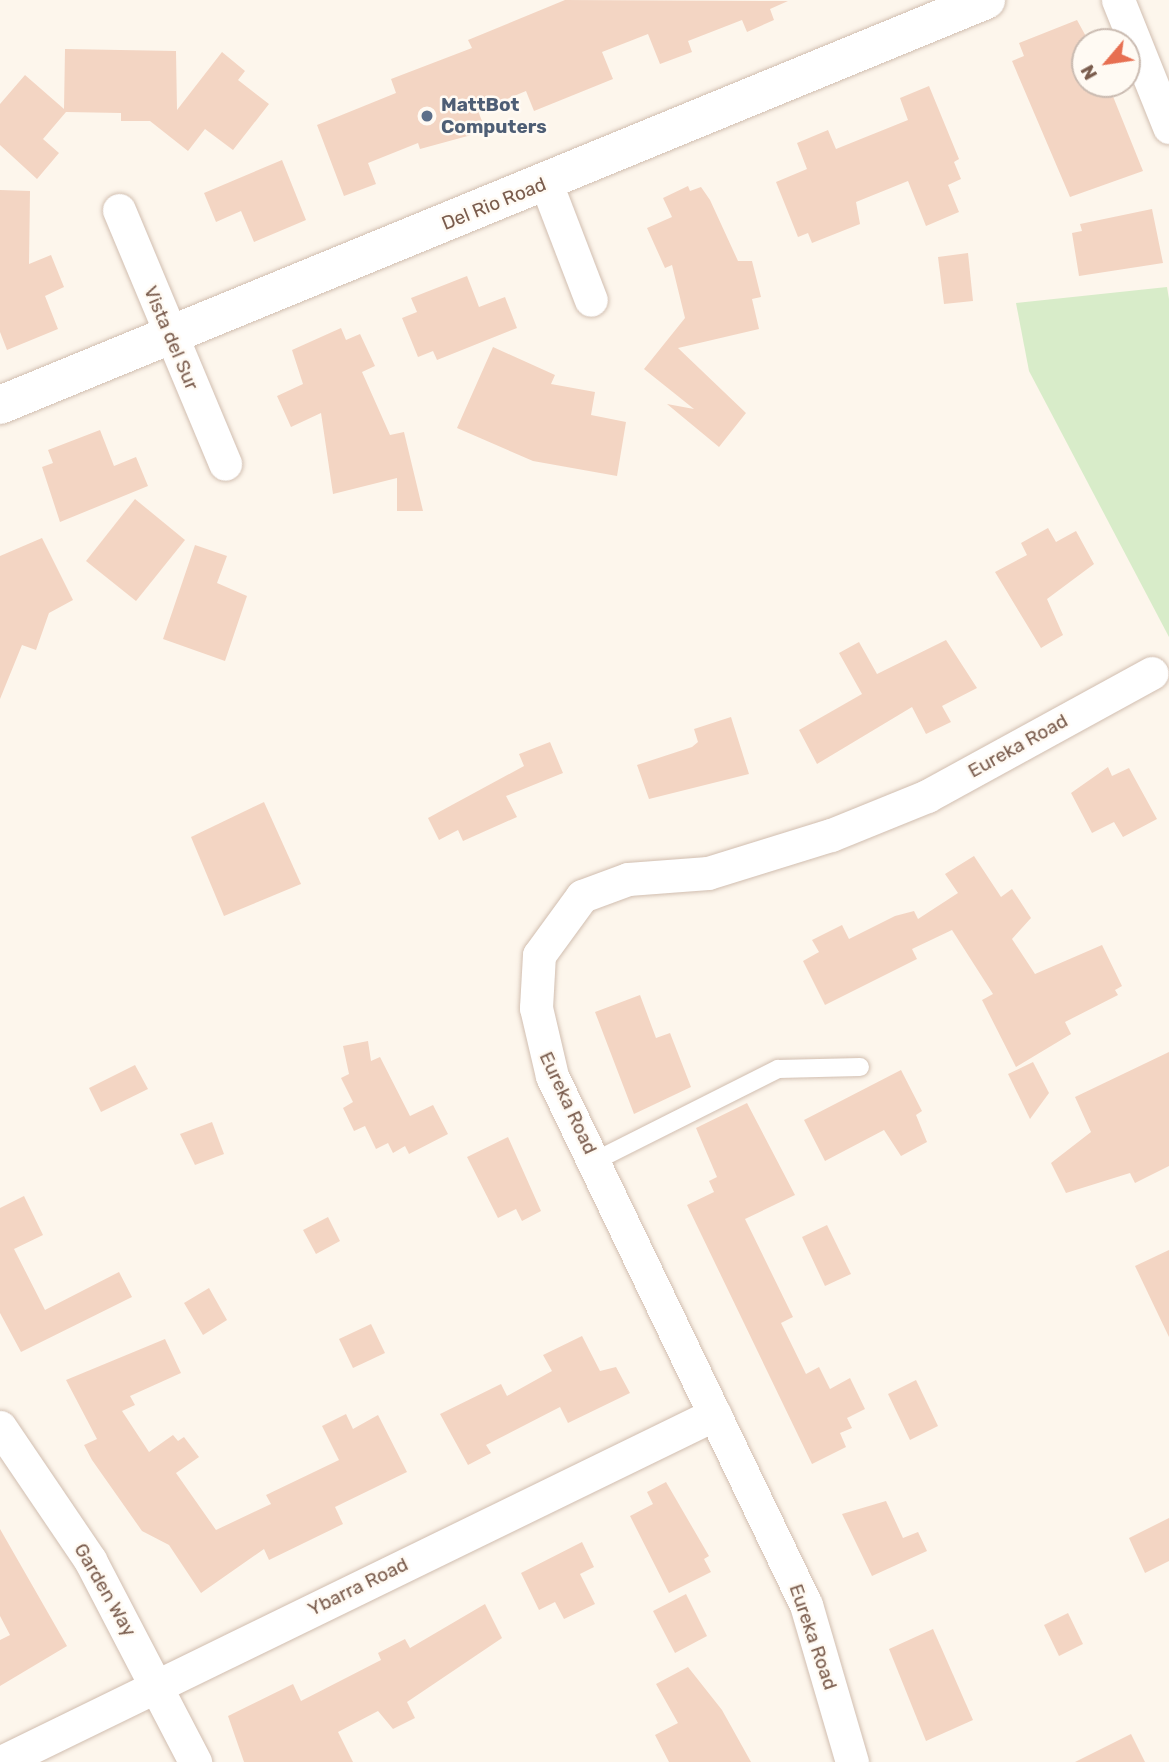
<!DOCTYPE html>
<html>
<head>
<meta charset="utf-8">
<style>
	body { margin:0 }
	#map { position:relative; width:1169px; height:1762px; overflow:hidden; background:#fdf6ec; font-family:Rubik,sans-serif }
	div>[style] { position:absolute }
	[style*='--x'] { left:calc(var(--x)*1px); top:calc(var(--y)*1px); width:calc(var(--w)*1px); rotate:calc(var(--a)*1deg) }
	.green>* { inset:0; background:#d8ecc9 }
	.building>* { inset:0; background:#f3d5c3 }
	.roads { filter:drop-shadow(0 0 2px #d1beb0) drop-shadow(0 0 2px #d1beb0) }
	.lane>* { height:18px; margin:-9px; padding:0 9px; transform-origin:9px; border-radius:9px; background:#fff }
	.street>* { height:33px; margin:-16.5px; padding:0 16.5px; transform-origin:16.5px; border-radius:16.5px; background:#fff }
	.secondary>* { height:38px; margin:-19px; padding:0 19px; transform-origin:19px; border-radius:19px; background:#fff }
	.dots>* { width:19px; height:19px; translate:-50% -50%; box-sizing:border-box; border:4px solid #fffaf3; border-radius:50% }
	span { translate:-50% -50%; white-space:nowrap; text-align:center; line-height:1.15; -webkit-text-stroke:5px #fffaf3; paint-order:stroke }
	.service-label { font-size:19px; color:#4e5e75; font-weight:700 }
	.left { translate:0 -50%; text-align:left }
	.street-label { font-size:19px; color:#7a5c4d }
	.north { position:absolute; left:1071px; top:28px; width:70px; height:70px; box-sizing:border-box; background:#fffaf3; border:2px solid #cabbb1; border-radius:50%; rotate:241deg; font-size:19px; font-weight:700; line-height:28px; text-align:center; color:#7a5c4d }
	.north::after { content:''; display:block; margin:auto; width:24px; height:32px; background:#e76f51; clip-path:polygon(50% 0,100% 100%,50% 72%,0 100%) }
</style>
</head>
<body>
<div id="map">
	<div class="green">
		<i style="clip-path:polygon(1167px 287px,1169px 299px,1169px 637px,1029px 371px,1016px 303px)"></i>
	</div>
	<div class="building">
		<i style="clip-path:polygon(565px 0,788px 1px,770px 9px,774px 20px,747px 32px,742px 20px,688px 41px,692px 52px,660px 64px,648px 34px,602px 52px,613px 79px,534px 111px,526px 91px,478px 111px,486px 131px,420px 149px,418px 143px,368px 163px,376px 184px,344px 196px,317px 125px,396px 93px,391px 79px,472px 48px,468px 40px)"></i>
		<i style="clip-path:polygon(1077px 20px,1089px 42px,1085px 84px,1108px 84px,1143px 171px,1070px 197px,1012px 61px,1024px 56px,1019px 43px)"></i>
		<i style="clip-path:polygon(65px 49px,176px 51px,177px 110px,222px 52px,245px 71px,238px 80px,269px 104px,233px 150px,205px 129px,188px 151px,150px 121px,121px 121px,121px 113px,66px 112px,43px 139px,59px 153px,37px 179px,0 145px,0 104px,25px 75px,64px 109px)"></i>
		<i style="clip-path:polygon(929px 86px,959px 159px,954px 162px,961px 179px,948px 185px,959px 212px,926px 226px,908px 181px,856px 202px,860px 224px,812px 243px,808px 233px,798px 237px,776px 182px,807px 169px,797px 143px,828px 130px,836px 149px,908px 120px,900px 98px)"></i>
		<i style="clip-path:polygon(282px 160px,306px 220px,254px 242px,241px 211px,216px 222px,204px 193px)"></i>
		<i style="clip-path:polygon(688px 186px,690px 191px,701px 187px,710px 200px,738px 261px,752px 261px,761px 297px,752px 299px,759px 329px,678px 348px,746px 413px,719px 447px,667px 404px,694px 409px,644px 369px,685px 318px,672px 265px,665px 268px,647px 228px,672px 217px,663px 198px)"></i>
		<i style="clip-path:polygon(0 190px,30px 191px,29px 264px,51px 255px,64px 287px,45px 296px,58px 329px,7px 350px,0 332px)"></i>
		<i style="clip-path:polygon(1152px 209px,1163px 263px,1079px 276px,1072px 233px,1082px 231px,1080px 224px)"></i>
		<i style="clip-path:polygon(968px 253px,973px 301px,944px 304px,938px 257px)"></i>
		<i style="clip-path:polygon(467px 276px,479px 307px,505px 297px,517px 328px,437px 360px,433px 351px,418px 357px,402px 318px,417px 312px,411px 298px)"></i>
		<i style="clip-path:polygon(341px 328px,346px 340px,360px 334px,375px 366px,362px 372px,390px 435px,404px 432px,423px 511px,397px 511px,397px 478px,333px 494px,321px 413px,291px 427px,277px 396px,303px 384px,292px 350px)"></i>
		<i style="clip-path:polygon(493px 347px,555px 375px,551px 384px,595px 392px,591px 415px,626px 422px,617px 476px,533px 461px,457px 428px)"></i>
		<i style="clip-path:polygon(100px 430px,114px 466px,136px 457px,148px 486px,60px 522px,42px 467px,53px 463px,48px 450px)"></i>
		<i style="clip-path:polygon(135px 499px,185px 540px,136px 601px,86px 561px)"></i>
		<i style="clip-path:polygon(1048px 528px,1056px 542px,1076px 531px,1094px 564px,1047px 599px,1063px 635px,1041px 648px,995px 572px,1027px 555px,1021px 543px)"></i>
		<i style="clip-path:polygon(42px 538px,73px 600px,49px 613px,36px 650px,22px 645px,0 699px,0 556px)"></i>
		<i style="clip-path:polygon(195px 545px,227px 556px,217px 583px,247px 596px,225px 661px,163px 639px)"></i>
		<i style="clip-path:polygon(946px 640px,977px 688px,942px 706px,951px 722px,926px 734px,912px 707px,817px 764px,799px 730px,862px 694px,839px 653px,859px 642px,877px 674px)"></i>
		<i style="clip-path:polygon(731px 717px,749px 774px,649px 799px,637px 765px,692px 747px,698px 742px,694px 729px)"></i>
		<i style="clip-path:polygon(550px 742px,563px 773px,506px 796px,517px 817px,463px 841px,458px 830px,439px 840px,428px 818px,524px 766px,519px 754px)"></i>
		<i style="clip-path:polygon(1108px 767px,1112px 776px,1129px 768px,1157px 819px,1123px 837px,1114px 822px,1092px 833px,1071px 793px)"></i>
		<i style="clip-path:polygon(264px 802px,301px 884px,224px 916px,191px 837px)"></i>
		<i style="clip-path:polygon(974px 856px,1001px 897px,1012px 889px,1031px 918px,1012px 939px,1035px 974px,1102px 945px,1122px 986px,1115px 990px,1118px 995px,1065px 1022px,1071px 1034px,1016px 1067px,982px 1000px,993px 994px,952px 930px,912px 949px,917px 959px,825px 1005px,803px 961px,819px 952px,812px 940px,842px 925px,849px 939px,895px 916px,914px 911px,918px 919px,958px 893px,945px 874px)"></i>
		<i style="clip-path:polygon(640px 995px,656px 1038px,670px 1033px,691px 1087px,634px 1114px,595px 1012px)"></i>
		<i style="clip-path:polygon(368px 1041px,371px 1061px,380px 1057px,410px 1116px,433px 1105px,448px 1134px,409px 1154px,405px 1146px,393px 1153px,388px 1143px,376px 1149px,365px 1126px,354px 1131px,343px 1108px,353px 1102px,341px 1078px,349px 1074px,343px 1046px)"></i>
		<i style="clip-path:polygon(1169px 1052px,1169px 1166px,1135px 1183px,1130px 1173px,1066px 1193px,1051px 1163px,1091px 1132px,1075px 1097px)"></i>
		<i style="clip-path:polygon(1033px 1062px,1049px 1093px,1030px 1119px,1008px 1074px)"></i>
		<i style="clip-path:polygon(135px 1065px,148px 1089px,101px 1112px,89px 1088px)"></i>
		<i style="clip-path:polygon(901px 1070px,922px 1111px,916px 1115px,927px 1142px,901px 1156px,884px 1130px,825px 1161px,804px 1120px)"></i>
		<i style="clip-path:polygon(747px 1103px,795px 1195px,745px 1219px,793px 1317px,781px 1323px,806px 1374px,819px 1367px,830px 1389px,850px 1378px,865px 1409px,847px 1418px,852px 1428px,840px 1433px,846px 1447px,812px 1464px,687px 1205px,714px 1192px,709px 1181px,717px 1177px,696px 1128px)"></i>
		<i style="clip-path:polygon(212px 1122px,224px 1154px,195px 1165px,180px 1134px)"></i>
		<i style="clip-path:polygon(508px 1137px,541px 1211px,522px 1221px,516px 1209px,498px 1218px,467px 1157px)"></i>
		<i style="clip-path:polygon(24px 1196px,43px 1235px,14px 1249px,45px 1310px,119px 1272px,132px 1297px,21px 1352px,0 1313px,0 1208px)"></i>
		<i style="clip-path:polygon(328px 1217px,340px 1241px,316px 1254px,303px 1230px)"></i>
		<i style="clip-path:polygon(827px 1225px,851px 1274px,825px 1286px,802px 1237px)"></i>
		<i style="clip-path:polygon(1169px 1250px,1169px 1337px,1135px 1266px)"></i>
		<i style="clip-path:polygon(209px 1288px,227px 1320px,203px 1335px,184px 1303px)"></i>
		<i style="clip-path:polygon(371px 1324px,385px 1353px,353px 1368px,339px 1339px)"></i>
		<i style="clip-path:polygon(582px 1336px,600px 1371px,616px 1367px,630px 1393px,568px 1423px,560px 1407px,486px 1445px,491px 1453px,468px 1465px,440px 1414px,501px 1384px,507px 1396px,552px 1371px,543px 1355px)"></i>
		<i style="clip-path:polygon(165px 1339px,181px 1373px,130px 1396px,135px 1405px,122px 1411px,149px 1452px,173px 1435px,178px 1441px,184px 1437px,199px 1457px,176px 1473px,216px 1530px,271px 1504px,266px 1495px,339px 1460px,322px 1426px,346px 1414px,353px 1429px,378px 1415px,407px 1472px,335px 1507px,343px 1524px,269px 1560px,264px 1549px,201px 1593px,169px 1545px,142px 1531px,92px 1460px,84px 1445px,97px 1439px,66px 1380px)"></i>
		<i style="clip-path:polygon(916px 1380px,938px 1426px,910px 1440px,888px 1394px)"></i>
		<i style="clip-path:polygon(666px 1482px,709px 1556px,704px 1559px,711px 1572px,669px 1593px,630px 1516px,653px 1504px,647px 1492px)"></i>
		<i style="clip-path:polygon(886px 1501px,903px 1538px,918px 1532px,927px 1551px,872px 1576px,842px 1514px)"></i>
		<i style="clip-path:polygon(1169px 1518px,1169px 1561px,1145px 1573px,1129px 1538px)"></i>
		<i style="clip-path:polygon(0 1529px,67px 1646px,0 1686px,0 1640px,10px 1635px,0 1616px)"></i>
		<i style="clip-path:polygon(582px 1542px,594px 1567px,580px 1574px,595px 1604px,564px 1619px,555px 1602px,539px 1610px,521px 1573px)"></i>
		<i style="clip-path:polygon(686px 1594px,707px 1636px,675px 1653px,653px 1611px)"></i>
		<i style="clip-path:polygon(485px 1604px,502px 1638px,407px 1702px,415px 1718px,393px 1729px,378px 1711px,338px 1732px,353px 1762px,244px 1762px,228px 1716px,293px 1684px,301px 1701px,381px 1660px,378px 1653px,405px 1639px,410px 1648px)"></i>
		<i style="clip-path:polygon(1068px 1613px,1083px 1644px,1059px 1656px,1044px 1625px)"></i>
		<i style="clip-path:polygon(933px 1629px,973px 1720px,926px 1741px,889px 1649px)"></i>
		<i style="clip-path:polygon(688px 1667px,722px 1710px,751px 1762px,669px 1762px,655px 1735px,678px 1723px,656px 1684px)"></i>
		<i style="clip-path:polygon(1131px 1734px,1145px 1762px,1075px 1762px)"></i>
	</div>
	<div class="roads">
		<div class="lane">
			<i style="--x:595;--y:1161;--w:205;--a:-26.7"></i>
			<i style="--x:778;--y:1069;--w:82;--a:-1.4"></i>
		</div>
		<div class="street">
			<i style="--x:1118;--y:0;--w:137;--a:68.1"></i>
			<i style="--x:546;--y:183;--w:125;--a:69"></i>
			<i style="--x:119;--y:210;--w:275;--a:67.3"></i>
			<i style="--x:0;--y:1427;--w:161;--a:55.9"></i>
			<i style="--x:90;--y:1560;--w:228;--a:62.5"></i>
			<i style="--x:1;--y:1762;--w:794;--a:-25.98"></i>
			<i style="--x:852;--y:1762;--w:164;--a:-106.3"></i>
			<i style="--x:806;--y:1605;--w:587;--a:-115.65"></i>
			<i style="--x:552;--y:1076;--w:70;--a:-103.2"></i>
			<i style="--x:536;--y:1008;--w:53;--a:-86.8"></i>
			<i style="--x:539;--y:955;--w:73;--a:-53.9"></i>
			<i style="--x:582;--y:896;--w:49;--a:-20.3"></i>
			<i style="--x:628;--y:879;--w:80;--a:-4.3"></i>
			<i style="--x:708;--y:873;--w:129;--a:-17.2"></i>
			<i style="--x:831;--y:835;--w:104;--a:-22.1"></i>
			<i style="--x:927;--y:796;--w:256;--a:-28.7"></i>
		</div>
		<div class="secondary">
			<i style="--x:0;--y:405;--w:1066;--a:-22.33"></i>
		</div>
	</div>
	<div class="dots">
		<i style="left:427px;top:116px;background:#5c6f8a"></i>
	</div>
	<div class="service-label">
		<span class="left" style="left:441px;top:116px">MattBot<br>Computers</span>
	</div>
	<div class="street-label">
		<span style="left:494px;top:204px;rotate:-22deg">Del Rio Road</span>
		<span style="left:171px;top:338px;rotate:67deg">Vista del Sur</span>
		<span style="left:1018px;top:746px;rotate:-29deg">Eureka Road</span>
		<span style="left:568px;top:1103px;rotate:65deg">Eureka Road</span>
		<span style="left:358px;top:1587px;rotate:-26deg">Ybarra Road</span>
		<span style="left:105px;top:1590px;rotate:60deg">Garden Way</span>
		<span style="left:813px;top:1637px;rotate:71deg">Eureka Road</span>
	</div>
	<div class="north">N</div>
</div>
</body>
</html>
